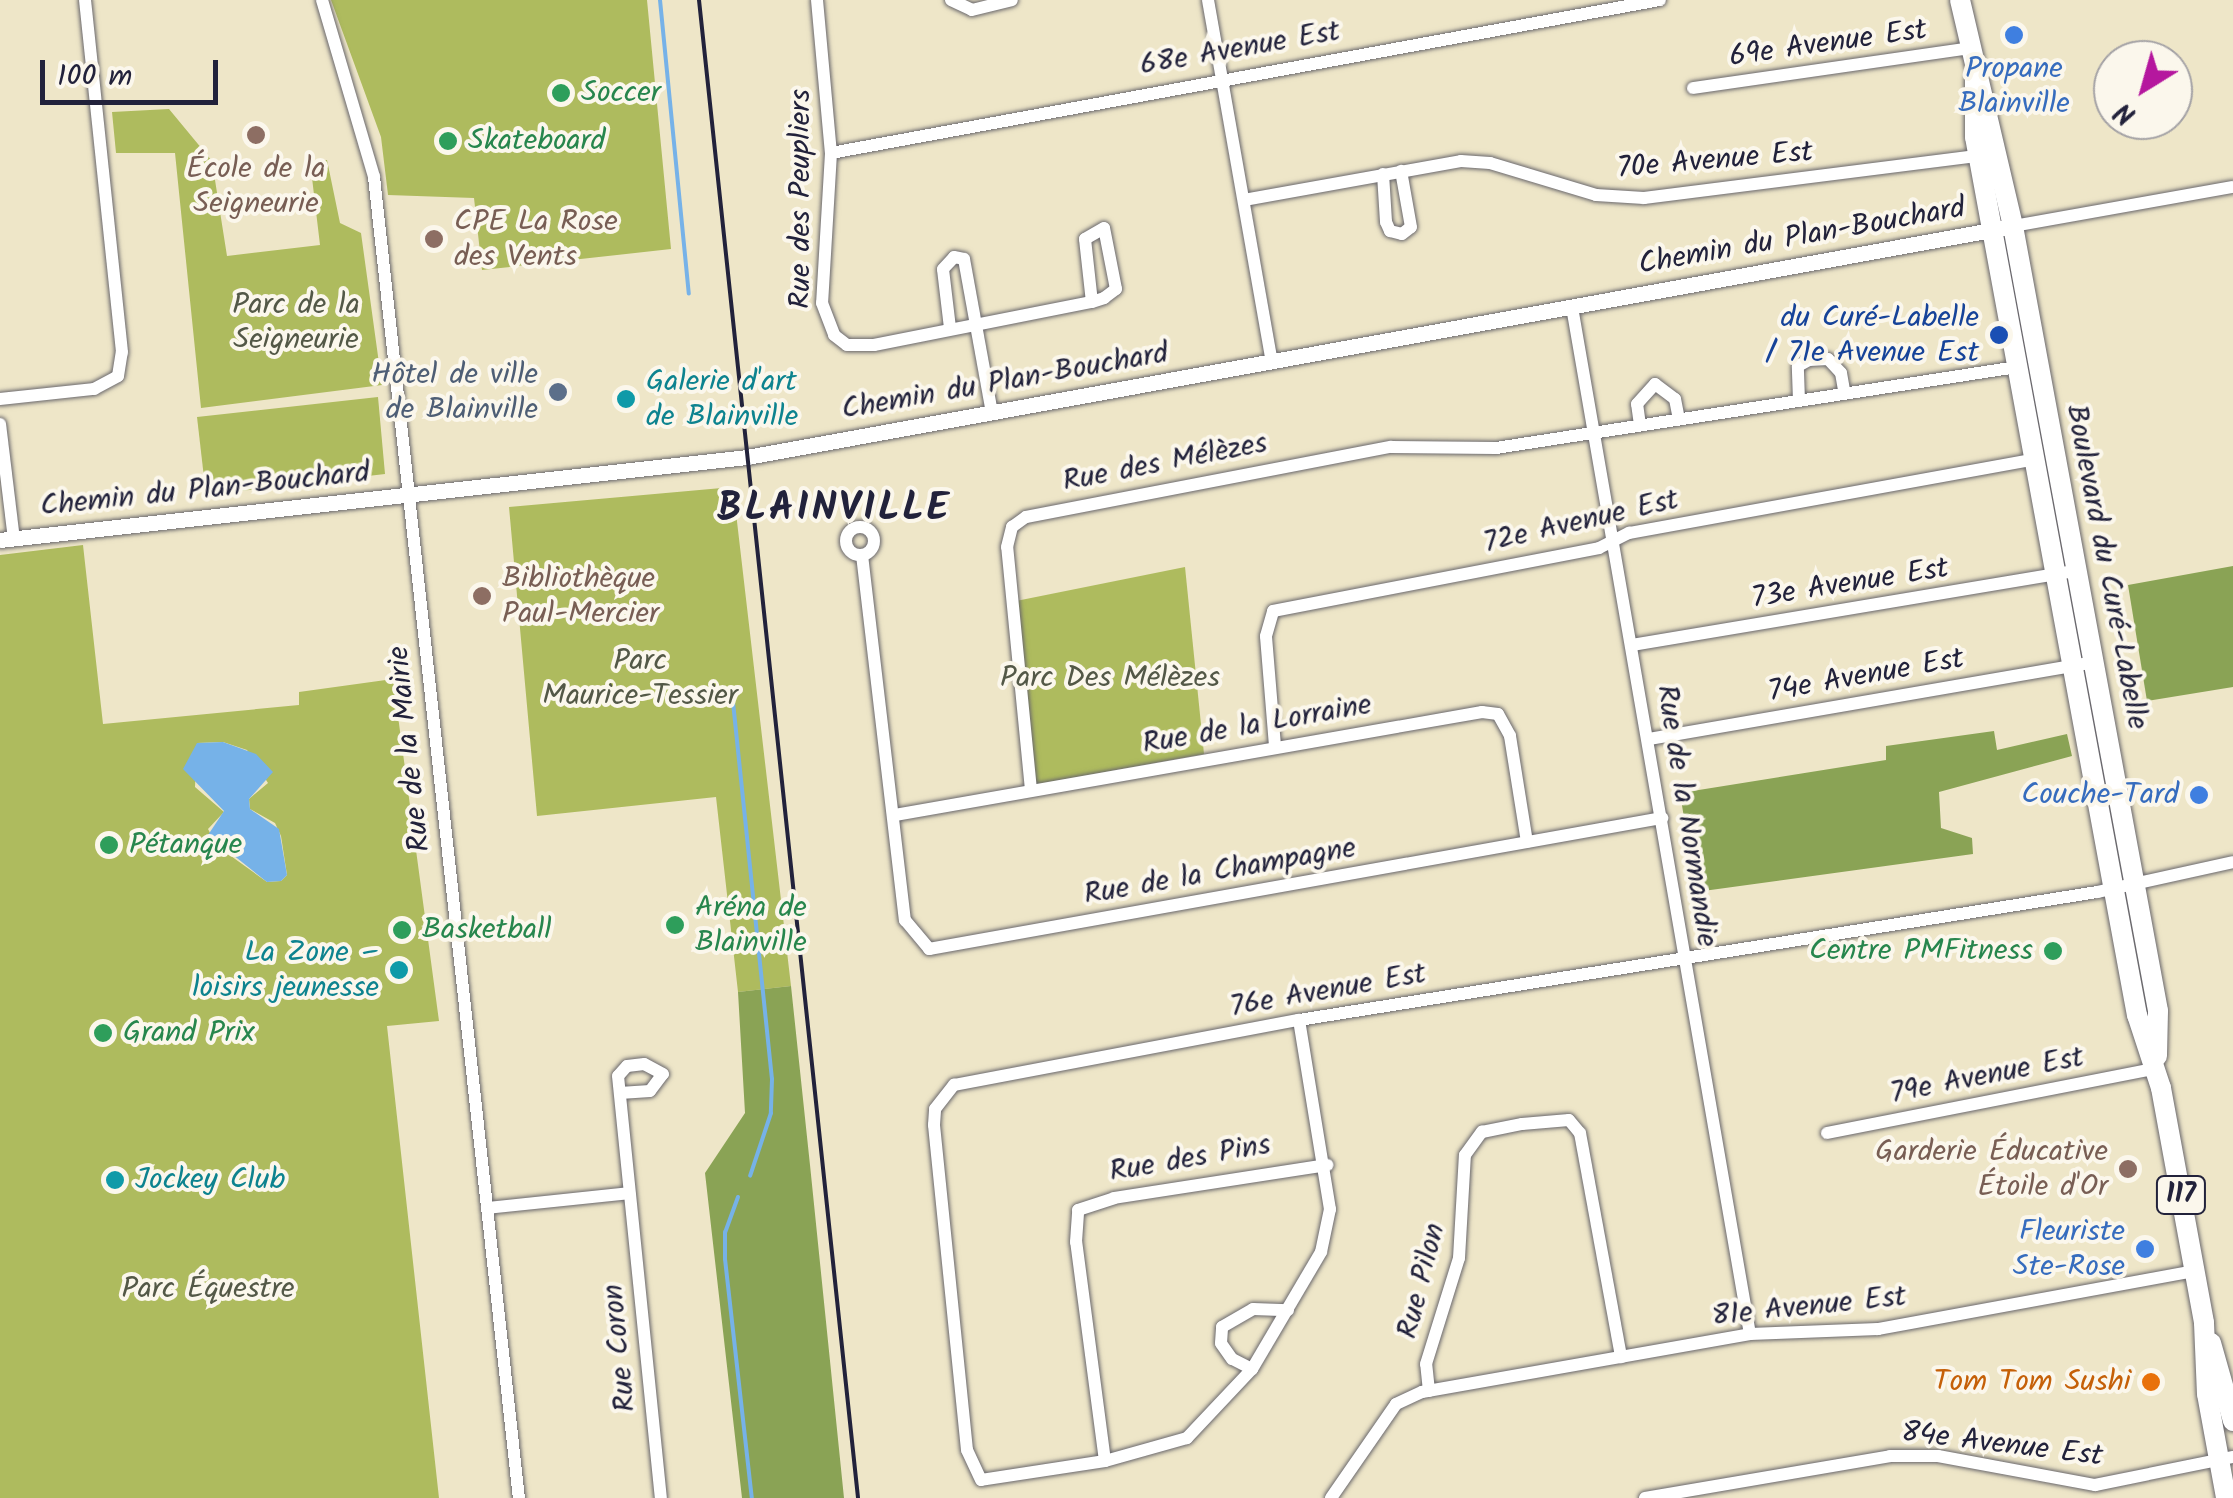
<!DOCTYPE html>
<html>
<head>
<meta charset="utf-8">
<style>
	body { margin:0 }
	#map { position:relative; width:2233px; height:1498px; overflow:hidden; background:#eee6c8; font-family:Kalam,sans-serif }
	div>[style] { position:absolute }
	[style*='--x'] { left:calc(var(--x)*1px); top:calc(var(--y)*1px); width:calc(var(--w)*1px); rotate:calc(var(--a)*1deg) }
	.green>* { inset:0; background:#aebb5e }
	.forest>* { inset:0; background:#8aa355 }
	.water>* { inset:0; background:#76b2e8 }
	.stream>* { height:4px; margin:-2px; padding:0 2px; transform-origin:2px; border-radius:2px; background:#76b2e8 }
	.roads { filter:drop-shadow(0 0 2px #69676c) drop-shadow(0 0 2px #69676c) }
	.minor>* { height:12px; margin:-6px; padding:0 6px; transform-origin:6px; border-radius:6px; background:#fff }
	.minor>.ring { margin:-6px; padding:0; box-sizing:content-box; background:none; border:12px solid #fff; border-radius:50% }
	.tertiary>* { height:15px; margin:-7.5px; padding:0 7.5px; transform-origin:7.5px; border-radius:7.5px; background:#fff }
	.primary>* { height:20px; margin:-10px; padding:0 10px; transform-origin:10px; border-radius:10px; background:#fff }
	.rail>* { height:4px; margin:-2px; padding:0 2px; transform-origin:2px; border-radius:2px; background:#22223b }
	.dots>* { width:28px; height:28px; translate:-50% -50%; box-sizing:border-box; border:5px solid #fbf7ec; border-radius:50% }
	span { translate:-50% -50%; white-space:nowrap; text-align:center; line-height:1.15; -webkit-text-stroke:8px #fbf7ec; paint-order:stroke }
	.shield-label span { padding:2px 8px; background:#fbf7ec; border:2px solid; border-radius:8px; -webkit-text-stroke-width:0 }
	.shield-label { font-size:28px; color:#22223b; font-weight:700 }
	.street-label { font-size:30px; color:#22223b }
	.shop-label { font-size:30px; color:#366cbe }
	.right { translate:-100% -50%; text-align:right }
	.leisure-label { font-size:30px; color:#27864d }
	.left { translate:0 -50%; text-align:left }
	.education-label { font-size:30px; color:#785e54 }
	.park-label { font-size:30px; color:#535847 }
	.transit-label { font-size:30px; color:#164399 }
	.service-label { font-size:30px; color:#4e5e75 }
	.culture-label { font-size:30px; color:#0d838f }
	.food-label { font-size:30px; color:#c56008 }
	.district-label { font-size:40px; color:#22223b; font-weight:700; letter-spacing:2.5px }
	.north { position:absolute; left:2093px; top:40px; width:100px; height:100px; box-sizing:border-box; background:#fbf7ec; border:2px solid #a4a2a5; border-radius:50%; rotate:217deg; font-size:28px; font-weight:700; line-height:40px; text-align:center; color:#22223b }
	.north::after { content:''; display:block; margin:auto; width:35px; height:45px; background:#b5179e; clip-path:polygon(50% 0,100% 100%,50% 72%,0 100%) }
	.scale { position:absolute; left:40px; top:60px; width:178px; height:45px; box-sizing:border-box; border:5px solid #22223b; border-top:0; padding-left:12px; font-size:30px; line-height:35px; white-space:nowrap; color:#22223b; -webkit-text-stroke:8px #fbf7ec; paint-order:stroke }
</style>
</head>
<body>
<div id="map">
	<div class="green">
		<i style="clip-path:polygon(331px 0,647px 0,671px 249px,482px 270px,474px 198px,388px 195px,381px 137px)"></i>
		<i style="clip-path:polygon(169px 109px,212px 161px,227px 256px,320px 245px,310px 161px,327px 160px,340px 223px,361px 233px,382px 385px,201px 408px,175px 153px,116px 153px,112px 112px)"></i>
		<i style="clip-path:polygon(378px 397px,385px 474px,206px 495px,197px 417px)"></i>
		<i style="clip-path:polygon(733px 487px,791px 986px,738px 992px,716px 797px,537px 816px,509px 507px)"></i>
		<i style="clip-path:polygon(evenodd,83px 545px,103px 724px,299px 705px,299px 692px,393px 679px,439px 1021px,387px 1026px,439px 1498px,0 1498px,0 555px,83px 545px,223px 742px,247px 750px,268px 783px,249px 799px,250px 809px,275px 823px,281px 836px,287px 875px,281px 881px,267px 882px,217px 846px,208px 829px,224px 812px,195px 787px,197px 743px,223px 742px)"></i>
		<i style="clip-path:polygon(1185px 567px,1204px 754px,1034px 785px,1016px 601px)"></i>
	</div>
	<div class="forest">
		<i style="clip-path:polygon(2233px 566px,2233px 687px,2147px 701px,2128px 585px)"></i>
		<i style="clip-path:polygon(1994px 731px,1997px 750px,2067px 734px,2072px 756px,1939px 792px,1941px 828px,1972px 838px,1973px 854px,1696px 892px,1680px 793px,1886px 760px,1886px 746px)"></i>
		<i style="clip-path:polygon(791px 986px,810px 1165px,844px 1498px,742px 1498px,705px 1173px,745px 1113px,738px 992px)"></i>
	</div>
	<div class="water">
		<i style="clip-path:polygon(223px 742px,256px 754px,273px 772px,249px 799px,250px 809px,279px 829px,287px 875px,281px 881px,267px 882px,208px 835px,224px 811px,183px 769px,197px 743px)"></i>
	</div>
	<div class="stream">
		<i style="--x:660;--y:0;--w:295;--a:84.4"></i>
		<i style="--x:733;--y:702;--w:379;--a:84.1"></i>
		<i style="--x:772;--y:1079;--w:34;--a:92"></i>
		<i style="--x:771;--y:1113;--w:66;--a:108.4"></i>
		<i style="--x:738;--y:1197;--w:37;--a:110"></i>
		<i style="--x:725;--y:1232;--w:27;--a:90"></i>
		<i style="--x:725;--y:1259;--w:241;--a:83.6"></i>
	</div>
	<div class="roads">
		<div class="minor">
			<i style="--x:322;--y:0;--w:184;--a:73.6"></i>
			<i style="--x:374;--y:177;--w:1329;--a:83.74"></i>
			<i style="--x:817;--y:0;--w:154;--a:84.8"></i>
			<i style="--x:831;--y:153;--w:150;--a:93.4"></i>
			<i style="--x:822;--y:303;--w:34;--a:69"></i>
			<i style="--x:834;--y:335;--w:16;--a:38"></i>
			<i style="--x:847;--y:345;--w:27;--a:0"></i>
			<i style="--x:874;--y:345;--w:222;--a:-11.2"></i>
			<i style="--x:1092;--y:302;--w:13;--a:-18"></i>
			<i style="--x:1104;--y:298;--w:15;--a:-37"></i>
			<i style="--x:1116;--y:289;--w:62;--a:-101.1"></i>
			<i style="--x:1104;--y:228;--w:22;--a:150"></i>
			<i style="--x:1085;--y:239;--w:63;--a:83.7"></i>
			<i style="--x:951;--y:0;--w:23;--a:25"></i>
			<i style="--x:972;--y:10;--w:41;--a:-14"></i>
			<i style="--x:1208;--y:0;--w:368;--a:80"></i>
			<i style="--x:1693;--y:88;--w:279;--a:-8.2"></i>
			<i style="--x:831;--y:153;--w:843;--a:-10.46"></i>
			<i style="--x:1383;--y:174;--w:48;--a:86.4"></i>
			<i style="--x:1386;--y:222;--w:10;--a:66"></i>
			<i style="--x:1390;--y:231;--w:12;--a:14"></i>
			<i style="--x:1402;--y:234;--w:11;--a:-38"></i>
			<i style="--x:1411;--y:227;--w:57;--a:-100.1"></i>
			<i style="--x:1244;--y:200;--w:220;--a:-10.2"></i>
			<i style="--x:1461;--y:161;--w:29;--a:4"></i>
			<i style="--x:1490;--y:163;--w:111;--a:16.8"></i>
			<i style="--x:1596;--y:195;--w:48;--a:3.6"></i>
			<i style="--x:1644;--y:198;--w:337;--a:-7.2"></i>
			<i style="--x:2013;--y:226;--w:223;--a:-10.1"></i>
			<i style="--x:1572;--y:307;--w:1042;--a:80.17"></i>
			<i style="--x:950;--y:328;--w:59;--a:-96.8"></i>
			<i style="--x:943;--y:269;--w:16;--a:-47"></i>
			<i style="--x:954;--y:257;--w:10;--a:11"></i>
			<i style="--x:964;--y:259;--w:157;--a:79.7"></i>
			<i style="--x:0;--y:399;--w:95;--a:-6.1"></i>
			<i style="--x:94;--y:389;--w:27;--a:-28"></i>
			<i style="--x:118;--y:376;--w:24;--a:-81"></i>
			<i style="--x:122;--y:352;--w:354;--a:-96"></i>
			<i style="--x:1799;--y:401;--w:35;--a:-92"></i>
			<i style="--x:1798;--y:366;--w:13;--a:-29"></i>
			<i style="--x:1809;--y:360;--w:19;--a:-3"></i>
			<i style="--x:1828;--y:359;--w:19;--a:47"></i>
			<i style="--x:1841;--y:373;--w:17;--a:80"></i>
			<i style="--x:0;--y:424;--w:116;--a:83.1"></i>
			<i style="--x:1640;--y:425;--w:21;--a:-98"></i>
			<i style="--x:1637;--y:404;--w:27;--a:-48"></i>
			<i style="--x:1655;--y:384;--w:25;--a:37"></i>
			<i style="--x:1675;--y:399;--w:20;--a:79"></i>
			<i class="ring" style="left:846px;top:527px;width:16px;height:16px"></i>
			<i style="--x:862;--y:555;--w:368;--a:83.3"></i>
			<i style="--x:905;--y:920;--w:38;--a:50"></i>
			<i style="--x:929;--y:949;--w:745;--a:-10.13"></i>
			<i style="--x:1632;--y:645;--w:450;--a:-9.5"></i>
			<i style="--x:1649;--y:739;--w:451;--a:-9.8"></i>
			<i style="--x:1275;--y:746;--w:110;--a:-94.7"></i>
			<i style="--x:1266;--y:636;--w:26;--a:-74"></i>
			<i style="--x:1273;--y:611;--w:332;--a:-10.9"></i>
			<i style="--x:1599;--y:548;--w:34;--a:-27"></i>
			<i style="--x:1629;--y:533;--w:413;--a:-10.3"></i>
			<i style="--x:1031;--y:790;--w:244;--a:-95.6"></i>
			<i style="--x:1007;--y:547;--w:21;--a:-76"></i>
			<i style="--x:1012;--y:527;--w:17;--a:-36"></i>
			<i style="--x:1026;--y:517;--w:372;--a:-10.9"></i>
			<i style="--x:1391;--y:447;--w:105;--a:0.5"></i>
			<i style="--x:1496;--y:448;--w:527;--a:-8.84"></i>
			<i style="--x:895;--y:815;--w:596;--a:-9.95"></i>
			<i style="--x:1482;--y:712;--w:16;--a:7"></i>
			<i style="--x:1498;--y:714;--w:25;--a:61"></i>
			<i style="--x:1510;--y:736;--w:107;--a:80.9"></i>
			<i style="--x:1299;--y:1020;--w:192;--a:80.7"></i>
			<i style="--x:1330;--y:1209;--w:44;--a:101.8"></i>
			<i style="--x:1321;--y:1252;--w:136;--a:120.5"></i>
			<i style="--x:1252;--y:1369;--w:95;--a:133.3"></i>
			<i style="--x:1187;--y:1438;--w:85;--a:164.3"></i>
			<i style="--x:1105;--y:1461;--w:125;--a:171.3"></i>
			<i style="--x:981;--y:1480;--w:33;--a:-115"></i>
			<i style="--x:967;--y:1450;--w:327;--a:-95.8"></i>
			<i style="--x:934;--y:1125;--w:16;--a:-86"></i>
			<i style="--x:935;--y:1109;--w:31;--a:-52"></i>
			<i style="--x:954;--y:1085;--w:351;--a:-10.7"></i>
			<i style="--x:1299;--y:1020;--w:808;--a:-9.11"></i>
			<i style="--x:2097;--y:892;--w:139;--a:-12.4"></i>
			<i style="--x:620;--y:1093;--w:30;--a:-4"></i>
			<i style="--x:650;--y:1091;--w:21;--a:-53"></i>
			<i style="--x:663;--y:1074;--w:21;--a:-152"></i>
			<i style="--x:644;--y:1064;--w:17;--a:173"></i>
			<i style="--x:627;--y:1066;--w:13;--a:132"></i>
			<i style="--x:618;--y:1076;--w:424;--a:84.2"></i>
			<i style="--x:1827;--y:1133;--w:336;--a:-11.1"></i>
			<i style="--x:487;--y:1208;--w:143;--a:-6"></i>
			<i style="--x:1252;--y:1369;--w:22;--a:-153"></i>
			<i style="--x:1232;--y:1359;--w:19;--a:-125"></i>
			<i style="--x:1221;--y:1343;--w:16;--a:-86"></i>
			<i style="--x:1222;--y:1327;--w:36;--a:-30"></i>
			<i style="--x:1253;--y:1309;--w:35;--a:2"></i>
			<i style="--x:1429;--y:1391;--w:27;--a:-96"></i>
			<i style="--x:1426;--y:1364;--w:111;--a:-72.7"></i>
			<i style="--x:1459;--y:1258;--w:103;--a:-86.7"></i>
			<i style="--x:1465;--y:1155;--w:29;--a:-54"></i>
			<i style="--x:1482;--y:1132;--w:41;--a:-11.3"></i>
			<i style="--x:1522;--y:1124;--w:47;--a:-4.9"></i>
			<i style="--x:1569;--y:1120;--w:17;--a:50"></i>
			<i style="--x:1580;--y:1133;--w:228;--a:79.6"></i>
			<i style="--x:1105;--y:1461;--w:221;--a:-97.5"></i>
			<i style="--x:1076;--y:1242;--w:32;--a:-86"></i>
			<i style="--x:1078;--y:1210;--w:38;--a:-18"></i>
			<i style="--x:1114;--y:1198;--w:216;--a:-8.8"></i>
			<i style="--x:1331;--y:1498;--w:114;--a:-55.3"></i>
			<i style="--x:1396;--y:1404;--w:29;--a:-25"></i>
			<i style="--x:1422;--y:1392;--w:333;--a:-10"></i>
			<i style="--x:1750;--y:1334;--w:128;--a:-2.2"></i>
			<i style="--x:1878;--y:1329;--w:322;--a:-10.4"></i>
			<i style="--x:1645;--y:1498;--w:249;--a:-9.7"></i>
			<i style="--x:1890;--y:1456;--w:48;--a:0"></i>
			<i style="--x:1938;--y:1456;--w:160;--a:10.5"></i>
			<i style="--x:2095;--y:1485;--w:141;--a:-11.5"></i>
		</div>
		<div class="tertiary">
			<i style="--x:0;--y:540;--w:752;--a:-6.34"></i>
			<i style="--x:747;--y:457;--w:1287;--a:-10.34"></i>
		</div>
		<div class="primary">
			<i style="--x:1960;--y:0;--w:232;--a:76.8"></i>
			<i style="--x:2013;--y:226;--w:798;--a:79.53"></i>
			<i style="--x:2158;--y:1011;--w:45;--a:91.3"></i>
			<i style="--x:1975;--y:80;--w:57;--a:90"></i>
			<i style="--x:1975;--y:137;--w:893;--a:79.55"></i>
			<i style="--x:2137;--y:1015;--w:77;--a:71.8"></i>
			<i style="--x:2161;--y:1088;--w:239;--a:79.6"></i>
			<i style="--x:2204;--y:1323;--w:71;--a:87.6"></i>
			<i style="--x:2207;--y:1394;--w:106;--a:79.6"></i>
			<i style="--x:2211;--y:1343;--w:81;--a:74.2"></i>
		</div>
	</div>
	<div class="rail">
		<i style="--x:699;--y:0;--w:1506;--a:83.94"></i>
	</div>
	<div class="dots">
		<i style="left:2014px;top:35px;background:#3f7fe0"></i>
		<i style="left:561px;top:93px;background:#2e9e5b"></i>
		<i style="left:256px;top:135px;background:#8d6e63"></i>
		<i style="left:448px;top:141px;background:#2e9e5b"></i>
		<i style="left:434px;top:239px;background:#8d6e63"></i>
		<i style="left:1999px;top:335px;background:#1a4fb4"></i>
		<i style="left:558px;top:392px;background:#5c6f8a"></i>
		<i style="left:626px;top:399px;background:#0f9aa8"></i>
		<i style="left:482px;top:596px;background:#8d6e63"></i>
		<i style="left:2199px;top:795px;background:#3f7fe0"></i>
		<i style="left:109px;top:845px;background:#2e9e5b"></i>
		<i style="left:675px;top:925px;background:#2e9e5b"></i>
		<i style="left:402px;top:930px;background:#2e9e5b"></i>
		<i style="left:2053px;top:951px;background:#2e9e5b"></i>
		<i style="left:399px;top:970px;background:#0f9aa8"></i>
		<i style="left:103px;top:1033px;background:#2e9e5b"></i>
		<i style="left:2128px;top:1169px;background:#8d6e63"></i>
		<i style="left:115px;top:1180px;background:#0f9aa8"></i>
		<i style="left:2145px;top:1249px;background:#3f7fe0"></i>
		<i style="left:2151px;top:1382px;background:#e8710a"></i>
	</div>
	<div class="shield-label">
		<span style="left:2181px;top:1195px">117</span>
	</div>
	<div class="street-label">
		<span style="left:1828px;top:44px;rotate:-8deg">69e Avenue Est</span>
		<span style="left:1240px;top:49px;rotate:-10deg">68e Avenue Est</span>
		<span style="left:1715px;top:161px;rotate:-5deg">70e Avenue Est</span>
		<span style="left:801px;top:199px;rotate:-90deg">Rue des Peupliers</span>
		<span style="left:1802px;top:237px;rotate:-10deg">Chemin du Plan-Bouchard</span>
		<span style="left:1005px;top:382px;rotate:-10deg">Chemin du Plan-Bouchard</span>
		<span style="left:1165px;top:463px;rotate:-11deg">Rue des Mélèzes</span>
		<span style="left:205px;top:490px;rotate:-6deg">Chemin du Plan-Bouchard</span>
		<span style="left:1581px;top:522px;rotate:-13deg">72e Avenue Est</span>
		<span style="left:2106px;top:567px;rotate:79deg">Boulevard du Curé-Labelle</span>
		<span style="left:1850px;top:584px;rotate:-9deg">73e Avenue Est</span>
		<span style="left:1866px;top:676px;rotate:-10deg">74e Avenue Est</span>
		<span style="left:1257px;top:725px;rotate:-10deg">Rue de la Lorraine</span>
		<span style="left:410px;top:749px;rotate:-96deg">Rue de la Mairie</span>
		<span style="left:1686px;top:816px;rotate:81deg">Rue de la Normandie</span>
		<span style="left:1220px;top:872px;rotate:-10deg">Rue de la Champagne</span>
		<span style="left:1328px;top:991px;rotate:-10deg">76e Avenue Est</span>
		<span style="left:1987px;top:1076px;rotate:-11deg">79e Avenue Est</span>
		<span style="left:1190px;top:1159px;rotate:-10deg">Rue des Pins</span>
		<span style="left:1422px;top:1281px;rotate:-76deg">Rue Pilon</span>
		<span style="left:1809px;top:1307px;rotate:-6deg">81e Avenue Est</span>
		<span style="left:620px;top:1348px;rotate:-96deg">Rue Coron</span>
		<span style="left:2002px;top:1445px;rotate:7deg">84e Avenue Est</span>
	</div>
	<div class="shop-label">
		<span style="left:2014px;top:86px">Propane<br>Blainville</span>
		<span class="right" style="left:2179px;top:795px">Couche-Tard</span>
		<span class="right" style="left:2125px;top:1249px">Fleuriste<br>Ste-Rose</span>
	</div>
	<div class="leisure-label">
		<span class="left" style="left:581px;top:93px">Soccer</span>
		<span class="left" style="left:468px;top:141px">Skateboard</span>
		<span class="left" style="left:129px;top:845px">Pétanque</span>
		<span class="left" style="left:695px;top:925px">Aréna de<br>Blainville</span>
		<span class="left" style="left:422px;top:930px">Basketball</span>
		<span class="right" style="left:2033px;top:951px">Centre PMFitness</span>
		<span class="left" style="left:123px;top:1033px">Grand Prix</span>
	</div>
	<div class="education-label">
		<span style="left:256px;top:186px">École de la<br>Seigneurie</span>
		<span class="left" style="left:454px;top:239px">CPE La Rose<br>des Vents</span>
		<span class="left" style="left:502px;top:596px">Bibliothèque<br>Paul-Mercier</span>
		<span class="right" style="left:2108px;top:1169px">Garderie Éducative<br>Étoile d'Or</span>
	</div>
	<div class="park-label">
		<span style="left:296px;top:322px">Parc de la<br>Seigneurie</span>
		<span style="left:640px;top:678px">Parc<br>Maurice-Tessier</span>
		<span style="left:1110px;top:678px">Parc Des Mélèzes</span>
		<span style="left:208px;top:1289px">Parc Équestre</span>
	</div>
	<div class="transit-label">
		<span class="right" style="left:1979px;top:335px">du Curé-Labelle<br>/ 71e Avenue Est</span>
	</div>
	<div class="service-label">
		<span class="right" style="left:538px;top:392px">Hôtel de ville<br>de Blainville</span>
	</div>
	<div class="culture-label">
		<span class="left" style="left:646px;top:399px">Galerie d'art<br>de Blainville</span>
		<span class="right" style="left:379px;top:970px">La Zone –<br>loisirs jeunesse</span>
		<span class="left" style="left:135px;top:1180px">Jockey Club</span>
	</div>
	<div class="food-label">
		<span class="right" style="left:2131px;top:1382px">Tom Tom Sushi</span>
	</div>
	<div class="district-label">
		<span style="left:834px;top:509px">BLAINVILLE</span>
	</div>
	<div class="north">N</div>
	<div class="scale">100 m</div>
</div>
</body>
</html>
